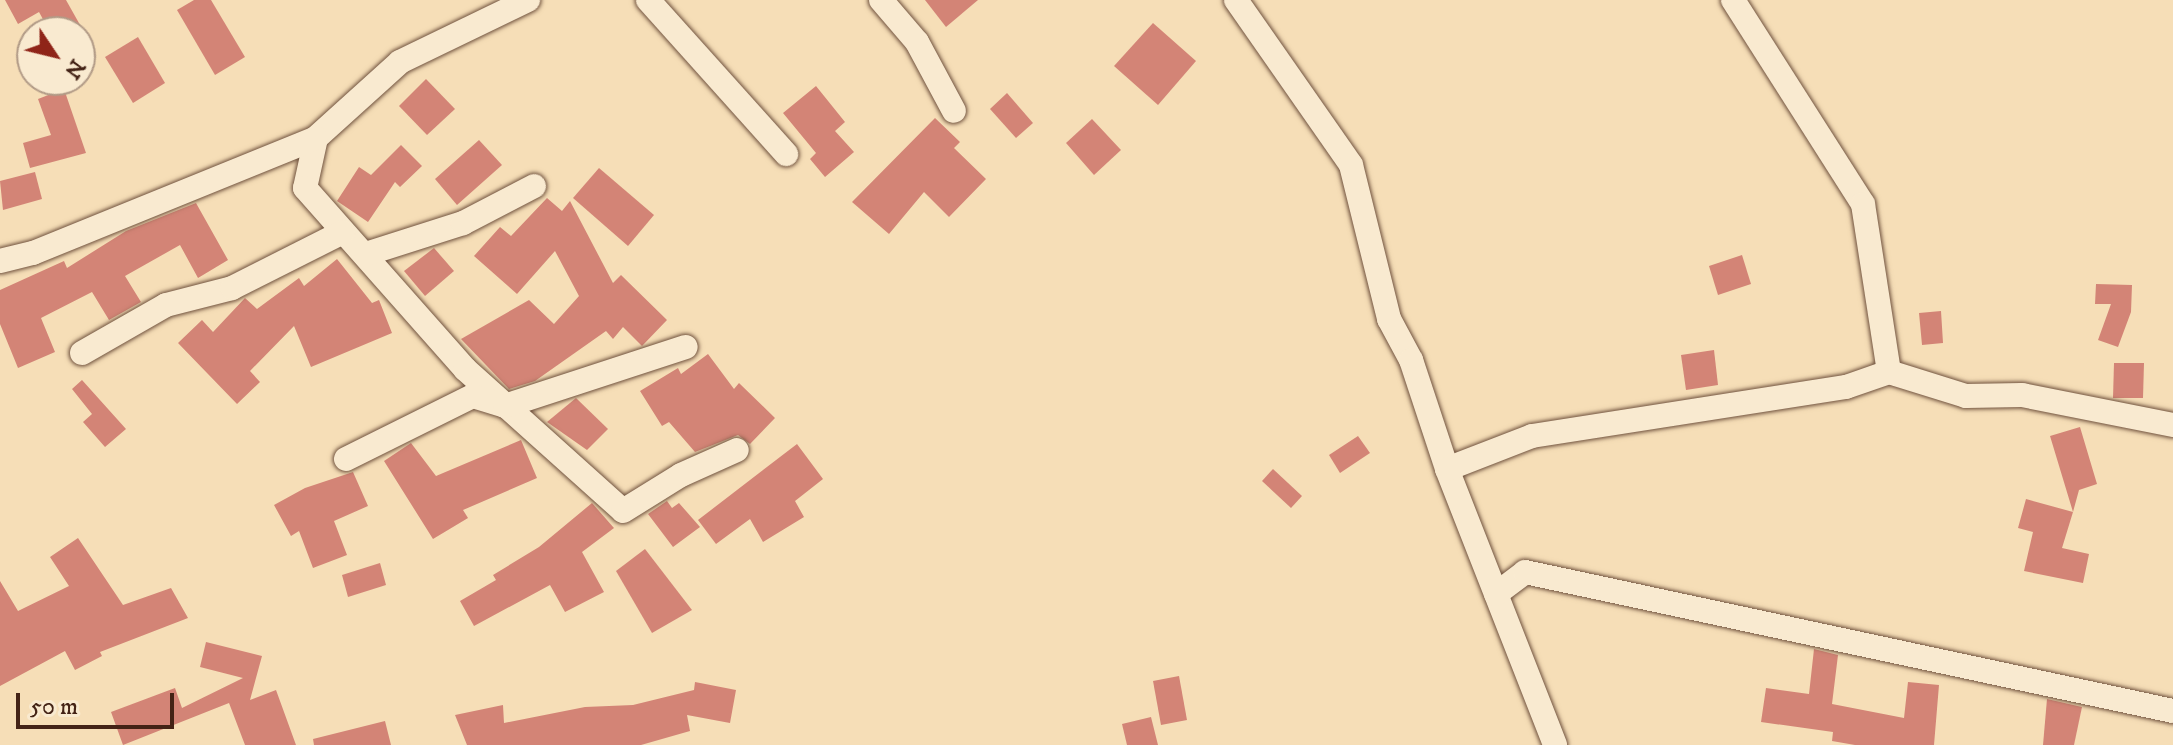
<!DOCTYPE html>
<html>
<head>
<meta charset="utf-8">
<style>
	body { margin:0 }
	#map { position:relative; width:2173px; height:745px; overflow:hidden; background:#f6deb7; font-family:"IM FELL DW Pica",serif }
	div>[style] { position:absolute }
	[style*='--x'] { left:calc(var(--x)*1px); top:calc(var(--y)*1px); width:calc(var(--w)*1px); rotate:calc(var(--a)*1deg) }
	.building>* { inset:0; background:#d38476 }
	.roads { filter:drop-shadow(0 0 2px #70523e) drop-shadow(0 0 2px #70523e) }
	.minor>* { height:24px; margin:-12px; padding:0 12px; transform-origin:12px; border-radius:12px; background:#f9ead0 }
	span { translate:-50% -50%; white-space:nowrap; text-align:center; line-height:1.15; -webkit-text-stroke:6px #f9ead0; paint-order:stroke }
	.north { position:absolute; left:16px; top:16px; width:80px; height:80px; box-sizing:border-box; background:#f9ead0; border:2px solid #b19a86; border-radius:50%; rotate:125deg; font-size:22px; font-weight:700; line-height:32px; text-align:center; color:#442316 }
	.north::after { content:''; display:block; margin:auto; width:28px; height:36px; background:#8f2418; clip-path:polygon(50% 0,100% 100%,50% 72%,0 100%) }
	.scale { position:absolute; left:16px; top:693px; width:158px; height:36px; box-sizing:border-box; border:4px solid #442316; border-top:0; padding-left:10px; font-size:24px; line-height:28px; white-space:nowrap; color:#442316; -webkit-text-stroke:6px #f9ead0; paint-order:stroke }
</style>
</head>
<body>
<div id="map">
	<div class="building">
		<i style="clip-path:polygon(5px 0,66px 0,84px 32px,50px 32px,39px 12px,18px 24px)"></i>
		<i style="clip-path:polygon(194px 0,211px 0,245px 57px,215px 75px,177px 10px)"></i>
		<i style="clip-path:polygon(925px 0,978px 0,946px 27px)"></i>
		<i style="clip-path:polygon(1153px 23px,1196px 61px,1158px 105px,1114px 66px)"></i>
		<i style="clip-path:polygon(138px 37px,165px 83px,133px 103px,105px 57px)"></i>
		<i style="clip-path:polygon(426px 79px,455px 109px,427px 135px,399px 106px)"></i>
		<i style="clip-path:polygon(816px 86px,845px 122px,835px 131px,854px 152px,825px 177px,810px 159px,816px 153px,783px 113px)"></i>
		<i style="clip-path:polygon(64px 89px,86px 153px,30px 168px,23px 143px,51px 135px,38px 99px)"></i>
		<i style="clip-path:polygon(1007px 93px,1033px 123px,1016px 138px,990px 109px)"></i>
		<i style="clip-path:polygon(935px 118px,960px 142px,954px 148px,986px 179px,949px 217px,924px 192px,889px 234px,852px 202px)"></i>
		<i style="clip-path:polygon(1092px 119px,1121px 150px,1094px 175px,1066px 143px)"></i>
		<i style="clip-path:polygon(479px 140px,502px 165px,457px 205px,435px 179px)"></i>
		<i style="clip-path:polygon(401px 145px,422px 166px,400px 187px,395px 182px,368px 222px,337px 201px,359px 167px,371px 175px)"></i>
		<i style="clip-path:polygon(599px 168px,654px 215px,628px 246px,573px 198px)"></i>
		<i style="clip-path:polygon(35px 172px,42px 199px,3px 210px,0 181px)"></i>
		<i style="clip-path:polygon(547px 198px,562px 211px,570px 201px,613px 283px,621px 275px,667px 320px,642px 346px,623px 327px,613px 339px,606px 331px,535px 381px,509px 389px,461px 339px,529px 300px,554px 324px,579px 296px,555px 251px,517px 294px,474px 256px,500px 227px,511px 236px)"></i>
		<i style="clip-path:polygon(196px 203px,228px 260px,198px 278px,180px 245px,125px 276px,141px 302px,109px 320px,92px 292px,41px 318px,55px 352px,18px 368px,0 324px,0 290px,64px 261px,67px 268px,126px 231px)"></i>
		<i style="clip-path:polygon(434px 248px,454px 271px,425px 296px,404px 271px)"></i>
		<i style="clip-path:polygon(1742px 255px,1751px 284px,1718px 295px,1709px 266px)"></i>
		<i style="clip-path:polygon(337px 259px,372px 303px,379px 300px,392px 333px,311px 367px,294px 326px,250px 371px,260px 382px,237px 404px,178px 343px,202px 320px,213px 332px,245px 298px,257px 309px,299px 278px,304px 286px)"></i>
		<i style="clip-path:polygon(2096px 284px,2132px 285px,2131px 312px,2118px 347px,2098px 340px,2111px 304px,2095px 304px)"></i>
		<i style="clip-path:polygon(1941px 311px,1943px 343px,1922px 345px,1919px 313px)"></i>
		<i style="clip-path:polygon(1714px 350px,1718px 385px,1686px 390px,1681px 355px)"></i>
		<i style="clip-path:polygon(708px 354px,734px 389px,739px 383px,775px 418px,750px 444px,738px 435px,695px 452px,669px 422px,662px 426px,640px 391px,678px 368px,681px 374px)"></i>
		<i style="clip-path:polygon(2114px 363px,2144px 363px,2143px 398px,2113px 398px)"></i>
		<i style="clip-path:polygon(82px 380px,126px 429px,105px 447px,83px 422px,92px 414px,72px 389px)"></i>
		<i style="clip-path:polygon(576px 398px,608px 429px,587px 450px,547px 422px)"></i>
		<i style="clip-path:polygon(2080px 427px,2097px 484px,2079px 490px,2073px 512px,2050px 436px)"></i>
		<i style="clip-path:polygon(1358px 436px,1370px 453px,1340px 473px,1329px 455px)"></i>
		<i style="clip-path:polygon(521px 440px,537px 478px,463px 510px,468px 518px,433px 539px,384px 461px,411px 443px,436px 476px)"></i>
		<i style="clip-path:polygon(797px 444px,823px 479px,795px 501px,804px 517px,763px 542px,750px 519px,716px 544px,698px 520px)"></i>
		<i style="clip-path:polygon(1273px 469px,1302px 496px,1291px 508px,1262px 481px)"></i>
		<i style="clip-path:polygon(353px 472px,368px 506px,334px 521px,347px 555px,313px 568px,299px 531px,291px 536px,274px 505px,305px 488px)"></i>
		<i style="clip-path:polygon(2026px 499px,2073px 512px,2062px 548px,2089px 554px,2083px 583px,2024px 571px,2033px 532px,2018px 528px)"></i>
		<i style="clip-path:polygon(667px 501px,672px 508px,679px 503px,700px 527px,673px 547px,648px 514px)"></i>
		<i style="clip-path:polygon(592px 503px,614px 528px,582px 552px,604px 592px,565px 612px,550px 585px,474px 626px,460px 601px,496px 580px,493px 575px,539px 547px)"></i>
		<i style="clip-path:polygon(78px 538px,123px 605px,171px 588px,188px 618px,100px 652px,102px 656px,75px 670px,65px 651px,0 686px,0 581px,18px 611px,69px 586px,50px 557px)"></i>
		<i style="clip-path:polygon(645px 549px,692px 610px,652px 633px,616px 571px)"></i>
		<i style="clip-path:polygon(380px 563px,386px 585px,348px 597px,342px 575px)"></i>
		<i style="clip-path:polygon(206px 642px,262px 656px,250px 700px,276px 690px,296px 745px,245px 745px,229px 703px,123px 745px,111px 712px,175px 688px,182px 708px,243px 678px,200px 667px)"></i>
		<i style="clip-path:polygon(1814px 649px,1838px 655px,1832px 704px,1904px 718px,1908px 682px,1939px 685px,1934px 745px,1855px 745px,1832px 741px,1833px 732px,1761px 722px,1766px 688px,1809px 694px)"></i>
		<i style="clip-path:polygon(1179px 676px,1187px 720px,1161px 725px,1153px 681px)"></i>
		<i style="clip-path:polygon(695px 682px,736px 690px,730px 723px,687px 715px,690px 731px,641px 745px,467px 745px,455px 715px,503px 705px,504px 723px,585px 707px,633px 705px,694px 690px)"></i>
		<i style="clip-path:polygon(2047px 699px,2082px 707px,2074px 745px,2043px 745px)"></i>
		<i style="clip-path:polygon(1151px 717px,1158px 745px,1127px 745px,1122px 724px)"></i>
		<i style="clip-path:polygon(385px 721px,391px 745px,314px 745px,313px 739px)"></i>
	</div>
	<div class="roads">
		<div class="minor">
			<i style="--x:528;--y:0;--w:142;--a:154.2"></i>
			<i style="--x:400;--y:62;--w:113;--a:137.9"></i>
			<i style="--x:316;--y:138;--w:51;--a:102.4"></i>
			<i style="--x:305;--y:188;--w:242;--a:48.5"></i>
			<i style="--x:465;--y:369;--w:212;--a:41.9"></i>
			<i style="--x:623;--y:511;--w:68;--a:-31.8"></i>
			<i style="--x:681;--y:475;--w:61;--a:-24.1"></i>
			<i style="--x:648;--y:0;--w:207;--a:48.1"></i>
			<i style="--x:881;--y:0;--w:55;--a:49.4"></i>
			<i style="--x:917;--y:42;--w:78;--a:61.8"></i>
			<i style="--x:1236;--y:0;--w:201;--a:55.1"></i>
			<i style="--x:1351;--y:165;--w:159;--a:76.1"></i>
			<i style="--x:1389;--y:319;--w:47;--a:61.8"></i>
			<i style="--x:1411;--y:360;--w:115;--a:71.7"></i>
			<i style="--x:1447;--y:469;--w:296;--a:68.6"></i>
			<i style="--x:1733;--y:0;--w:242;--a:57.5"></i>
			<i style="--x:1863;--y:204;--w:170;--a:81.2"></i>
			<i style="--x:366;--y:254;--w:102;--a:-17.7"></i>
			<i style="--x:463;--y:223;--w:80;--a:-27.5"></i>
			<i style="--x:0;--y:261;--w:34;--a:-14"></i>
			<i style="--x:33;--y:253;--w:305;--a:-22.1"></i>
			<i style="--x:82;--y:353;--w:97;--a:-29.7"></i>
			<i style="--x:166;--y:305;--w:68;--a:-14.4"></i>
			<i style="--x:232;--y:288;--w:124;--a:-26.8"></i>
			<i style="--x:346;--y:459;--w:142;--a:-26.4"></i>
			<i style="--x:473;--y:396;--w:34;--a:17"></i>
			<i style="--x:505;--y:406;--w:190;--a:-18.1"></i>
			<i style="--x:1447;--y:469;--w:91;--a:-21.2"></i>
			<i style="--x:1532;--y:436;--w:318;--a:-8.9"></i>
			<i style="--x:1846;--y:387;--w:46;--a:-19.2"></i>
			<i style="--x:1889;--y:372;--w:81;--a:17.3"></i>
			<i style="--x:1966;--y:396;--w:56;--a:-1"></i>
			<i style="--x:2022;--y:395;--w:154;--a:11.2"></i>
			<i style="--x:1496;--y:594;--w:36;--a:-37"></i>
			<i style="--x:1525;--y:572;--w:663;--a:12.11"></i>
		</div>
	</div>
	<div class="north">N</div>
	<div class="scale">50 m</div>
</div>
</body>
</html>
